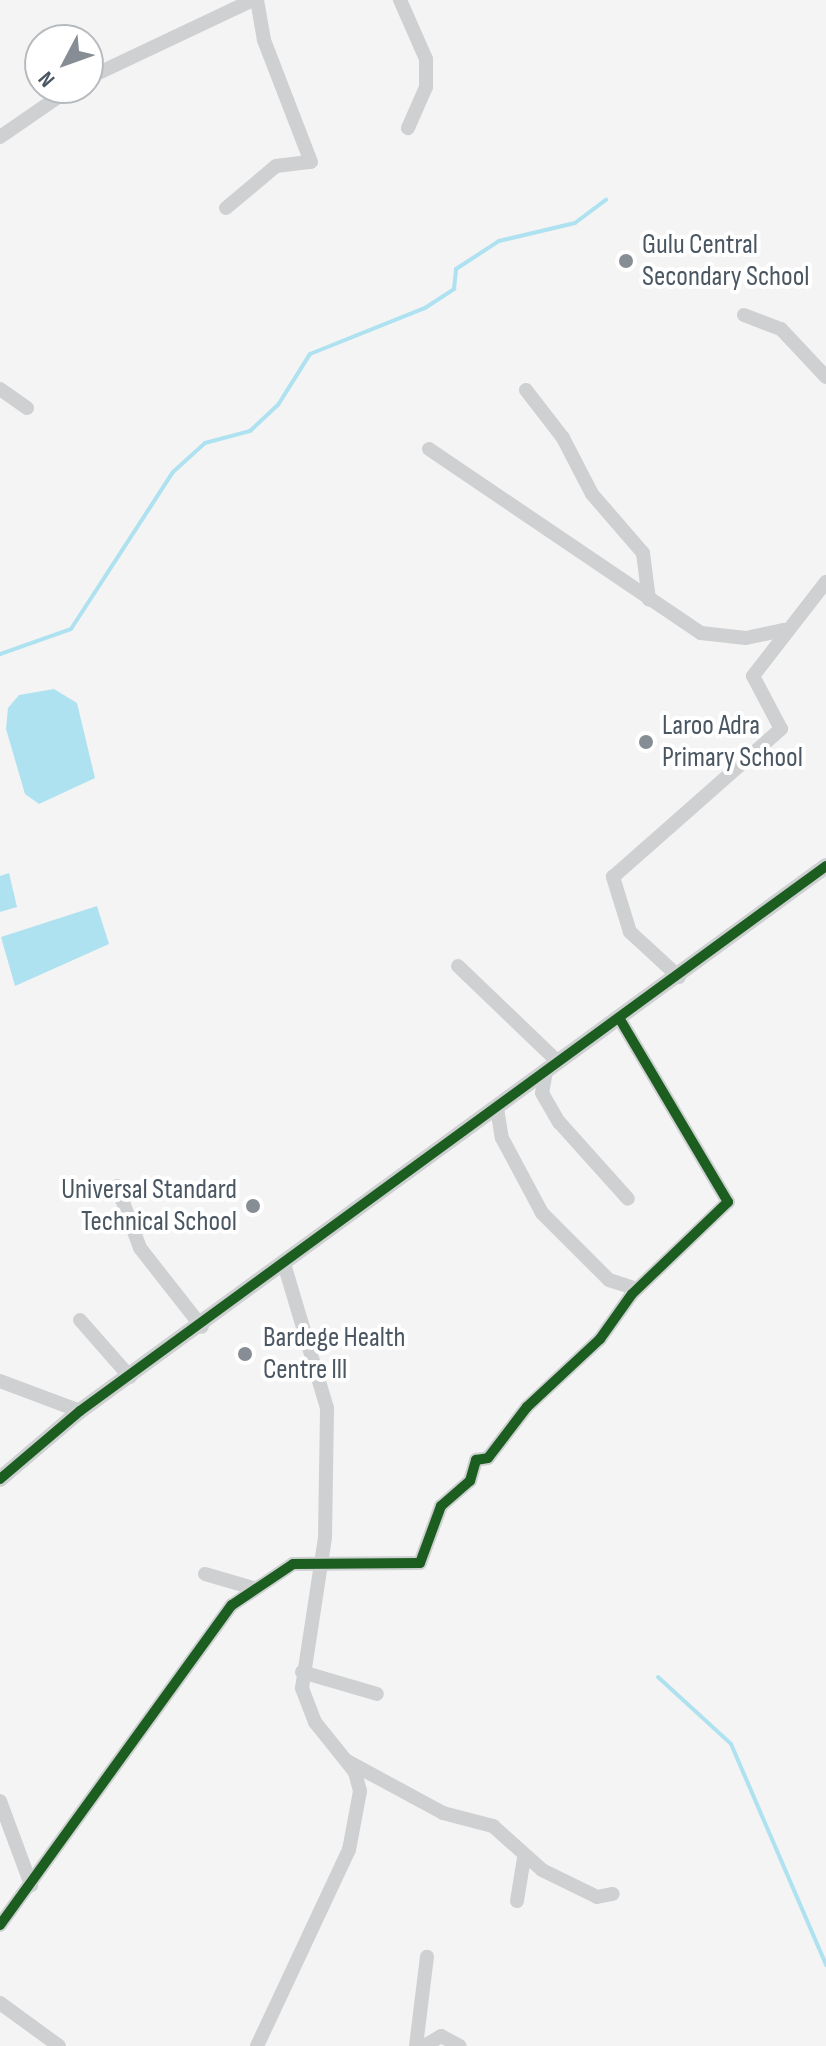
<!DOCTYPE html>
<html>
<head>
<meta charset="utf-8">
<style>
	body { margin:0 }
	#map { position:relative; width:826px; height:2046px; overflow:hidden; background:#f4f4f4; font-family:"Sofia Sans Condensed",sans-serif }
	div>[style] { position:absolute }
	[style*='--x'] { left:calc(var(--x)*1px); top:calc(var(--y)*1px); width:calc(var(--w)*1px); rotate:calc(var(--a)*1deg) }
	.water>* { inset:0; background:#aee2f0 }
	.stream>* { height:4px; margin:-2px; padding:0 2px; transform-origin:2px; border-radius:2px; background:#aee2f0 }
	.minor>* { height:14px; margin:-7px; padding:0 7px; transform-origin:7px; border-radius:7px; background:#ced0d2 }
	.tertiary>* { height:16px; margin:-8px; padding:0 8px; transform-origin:8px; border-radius:8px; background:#ced0d2 }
	.cycleway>* { height:10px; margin:-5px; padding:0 5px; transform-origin:5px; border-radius:5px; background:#1b5e20 }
	.dots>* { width:22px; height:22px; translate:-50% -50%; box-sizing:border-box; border:4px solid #fff; border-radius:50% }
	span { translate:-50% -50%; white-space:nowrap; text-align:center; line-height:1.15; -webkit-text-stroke:8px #fff; paint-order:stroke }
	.poi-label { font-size:28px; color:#4a5661 }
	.left { translate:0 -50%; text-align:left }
	.right { translate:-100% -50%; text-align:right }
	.north { position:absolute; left:24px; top:24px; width:80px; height:80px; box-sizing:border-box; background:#fff; border:2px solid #b7bbc0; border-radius:50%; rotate:229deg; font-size:22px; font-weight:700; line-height:32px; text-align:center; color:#4a5661 }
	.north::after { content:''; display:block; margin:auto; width:28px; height:36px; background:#868d94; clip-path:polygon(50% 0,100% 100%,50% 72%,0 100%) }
</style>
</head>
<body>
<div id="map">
	<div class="water">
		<i style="clip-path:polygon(54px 689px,77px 703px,95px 778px,39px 804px,25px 794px,6px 729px,8px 708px,19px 695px)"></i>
		<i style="clip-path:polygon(9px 873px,17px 907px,0 912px,0 876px)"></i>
		<i style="clip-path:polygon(97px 906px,109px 944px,15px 986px,1px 937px)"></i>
	</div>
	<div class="stream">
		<i style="--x:0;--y:654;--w:75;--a:-19.4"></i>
		<i style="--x:71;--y:629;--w:187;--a:-57"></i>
		<i style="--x:173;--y:472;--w:43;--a:-42.2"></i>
		<i style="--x:205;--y:443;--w:47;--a:-14.9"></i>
		<i style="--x:250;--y:431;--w:38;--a:-43"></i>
		<i style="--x:278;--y:405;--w:60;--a:-57.9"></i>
		<i style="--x:310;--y:354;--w:124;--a:-21.8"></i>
		<i style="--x:425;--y:308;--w:35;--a:-33"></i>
		<i style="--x:454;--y:289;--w:20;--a:-84"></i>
		<i style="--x:456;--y:269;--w:51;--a:-33.1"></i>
		<i style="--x:499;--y:241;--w:78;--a:-13.3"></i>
		<i style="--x:575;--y:223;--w:39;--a:-37"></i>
		<i style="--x:658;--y:1677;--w:99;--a:42.5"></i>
		<i style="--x:731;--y:1744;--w:241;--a:66.7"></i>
	</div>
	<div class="minor">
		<i style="--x:400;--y:0;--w:64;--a:66.2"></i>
		<i style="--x:426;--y:59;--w:28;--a:90"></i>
		<i style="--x:426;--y:87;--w:45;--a:113.7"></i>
		<i style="--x:88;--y:78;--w:183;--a:-25.3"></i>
		<i style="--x:0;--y:137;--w:86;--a:-34.6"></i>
		<i style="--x:226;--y:208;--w:65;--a:-40"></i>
		<i style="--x:276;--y:166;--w:35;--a:-7"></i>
		<i style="--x:311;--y:162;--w:131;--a:-111.1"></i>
		<i style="--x:264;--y:40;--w:41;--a:-99.9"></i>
		<i style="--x:744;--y:315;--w:40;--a:21"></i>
		<i style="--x:781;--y:329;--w:66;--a:46.8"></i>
		<i style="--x:0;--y:389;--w:33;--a:35"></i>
		<i style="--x:526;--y:390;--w:61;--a:52.4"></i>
		<i style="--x:563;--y:438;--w:63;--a:62.6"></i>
		<i style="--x:592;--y:494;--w:78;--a:49.2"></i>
		<i style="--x:643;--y:553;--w:47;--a:82.7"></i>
		<i style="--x:429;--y:449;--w:328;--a:34.1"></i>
		<i style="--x:701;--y:633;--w:45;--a:6.3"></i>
		<i style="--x:746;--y:638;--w:39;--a:-12"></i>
		<i style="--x:458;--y:966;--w:139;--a:43.8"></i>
		<i style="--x:679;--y:977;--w:67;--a:-137.4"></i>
		<i style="--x:630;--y:932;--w:58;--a:-107.2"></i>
		<i style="--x:613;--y:877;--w:224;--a:-41.4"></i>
		<i style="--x:781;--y:729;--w:60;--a:-117.8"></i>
		<i style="--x:753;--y:676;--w:119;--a:-52.2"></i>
		<i style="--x:546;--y:1071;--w:22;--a:100"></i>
		<i style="--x:542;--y:1093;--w:34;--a:60"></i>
		<i style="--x:559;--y:1122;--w:103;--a:48.1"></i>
		<i style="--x:497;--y:1108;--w:30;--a:81"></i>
		<i style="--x:502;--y:1138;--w:85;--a:61.9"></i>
		<i style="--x:542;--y:1213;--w:95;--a:45"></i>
		<i style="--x:609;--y:1280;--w:29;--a:18"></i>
		<i style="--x:117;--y:1186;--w:66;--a:69.6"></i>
		<i style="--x:140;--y:1248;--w:100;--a:51.9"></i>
		<i style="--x:80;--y:1320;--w:76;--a:48.7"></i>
		<i style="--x:0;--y:1381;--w:85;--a:20.6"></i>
		<i style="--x:205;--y:1574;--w:50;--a:16.3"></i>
		<i style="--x:302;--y:1672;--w:78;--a:16.3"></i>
		<i style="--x:347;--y:1761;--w:109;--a:28.4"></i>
		<i style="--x:443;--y:1813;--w:52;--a:14.6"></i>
		<i style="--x:493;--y:1826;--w:66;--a:41.9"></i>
		<i style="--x:542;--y:1870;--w:61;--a:26.1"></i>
		<i style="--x:597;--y:1897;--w:16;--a:-11"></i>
		<i style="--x:0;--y:1801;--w:90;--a:69.7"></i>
		<i style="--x:517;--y:1901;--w:44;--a:-80.8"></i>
		<i style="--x:0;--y:1925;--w:395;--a:-54.1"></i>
		<i style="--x:232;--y:1605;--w:73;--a:-33.9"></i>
		<i style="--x:293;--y:1564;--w:127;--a:-0.5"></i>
		<i style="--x:420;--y:1563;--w:61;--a:-69.8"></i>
		<i style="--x:441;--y:1506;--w:38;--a:-41"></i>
		<i style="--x:470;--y:1481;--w:22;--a:-74"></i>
		<i style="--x:476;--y:1460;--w:12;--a:-9"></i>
		<i style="--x:488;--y:1458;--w:64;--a:-52.6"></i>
		<i style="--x:527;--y:1407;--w:100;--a:-43"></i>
		<i style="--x:600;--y:1339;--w:55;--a:-54.6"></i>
		<i style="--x:632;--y:1294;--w:133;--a:-43.8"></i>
		<i style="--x:728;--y:1202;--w:210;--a:-120.6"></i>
		<i style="--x:0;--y:2003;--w:73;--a:36.1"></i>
		<i style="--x:257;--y:2046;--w:217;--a:-64.9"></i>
		<i style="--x:349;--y:1850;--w:60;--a:-79.4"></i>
		<i style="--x:360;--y:1791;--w:20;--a:-105"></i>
		<i style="--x:355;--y:1772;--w:64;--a:-128.7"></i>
		<i style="--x:315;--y:1722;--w:36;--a:-111"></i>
		<i style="--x:302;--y:1688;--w:153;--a:-81.3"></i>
		<i style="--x:325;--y:1537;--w:129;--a:-89.1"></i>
		<i style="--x:327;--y:1408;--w:150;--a:-106.6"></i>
		<i style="--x:416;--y:2046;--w:90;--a:-83"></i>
		<i style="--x:424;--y:2046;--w:20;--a:-30"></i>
		<i style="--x:441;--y:2036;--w:21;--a:28"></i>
	</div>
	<div class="tertiary">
		<i style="--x:0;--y:1479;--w:105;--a:-40.4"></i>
		<i style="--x:80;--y:1411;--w:924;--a:-36.15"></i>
	</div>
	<div class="cycleway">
		<i style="--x:0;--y:1479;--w:105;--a:-40.4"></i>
		<i style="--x:80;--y:1411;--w:924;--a:-36.15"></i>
		<i style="--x:0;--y:1925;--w:395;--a:-54.1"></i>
		<i style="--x:232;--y:1605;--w:73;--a:-33.9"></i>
		<i style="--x:293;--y:1564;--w:127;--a:-0.5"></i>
		<i style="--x:420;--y:1563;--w:61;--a:-69.8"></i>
		<i style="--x:441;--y:1506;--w:38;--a:-41"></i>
		<i style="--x:470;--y:1481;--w:22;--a:-74"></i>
		<i style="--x:476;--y:1460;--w:12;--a:-9"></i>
		<i style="--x:488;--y:1458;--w:64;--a:-52.6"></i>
		<i style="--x:527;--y:1407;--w:100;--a:-43"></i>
		<i style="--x:600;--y:1339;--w:55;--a:-54.6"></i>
		<i style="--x:632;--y:1294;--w:133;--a:-43.8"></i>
		<i style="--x:728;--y:1202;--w:210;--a:-120.6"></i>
	</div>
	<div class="dots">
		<i style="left:626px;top:261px;background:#868d94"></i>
		<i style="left:646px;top:742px;background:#868d94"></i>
		<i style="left:253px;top:1206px;background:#868d94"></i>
		<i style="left:245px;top:1354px;background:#868d94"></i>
	</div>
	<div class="poi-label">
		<span class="left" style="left:642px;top:261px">Gulu Central<br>Secondary School</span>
		<span class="left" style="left:662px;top:742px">Laroo Adra<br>Primary School</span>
		<span class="right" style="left:237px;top:1206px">Universal Standard<br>Technical School</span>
		<span class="left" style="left:263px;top:1354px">Bardege Health<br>Centre lll</span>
	</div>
	<div class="north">N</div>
</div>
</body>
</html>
